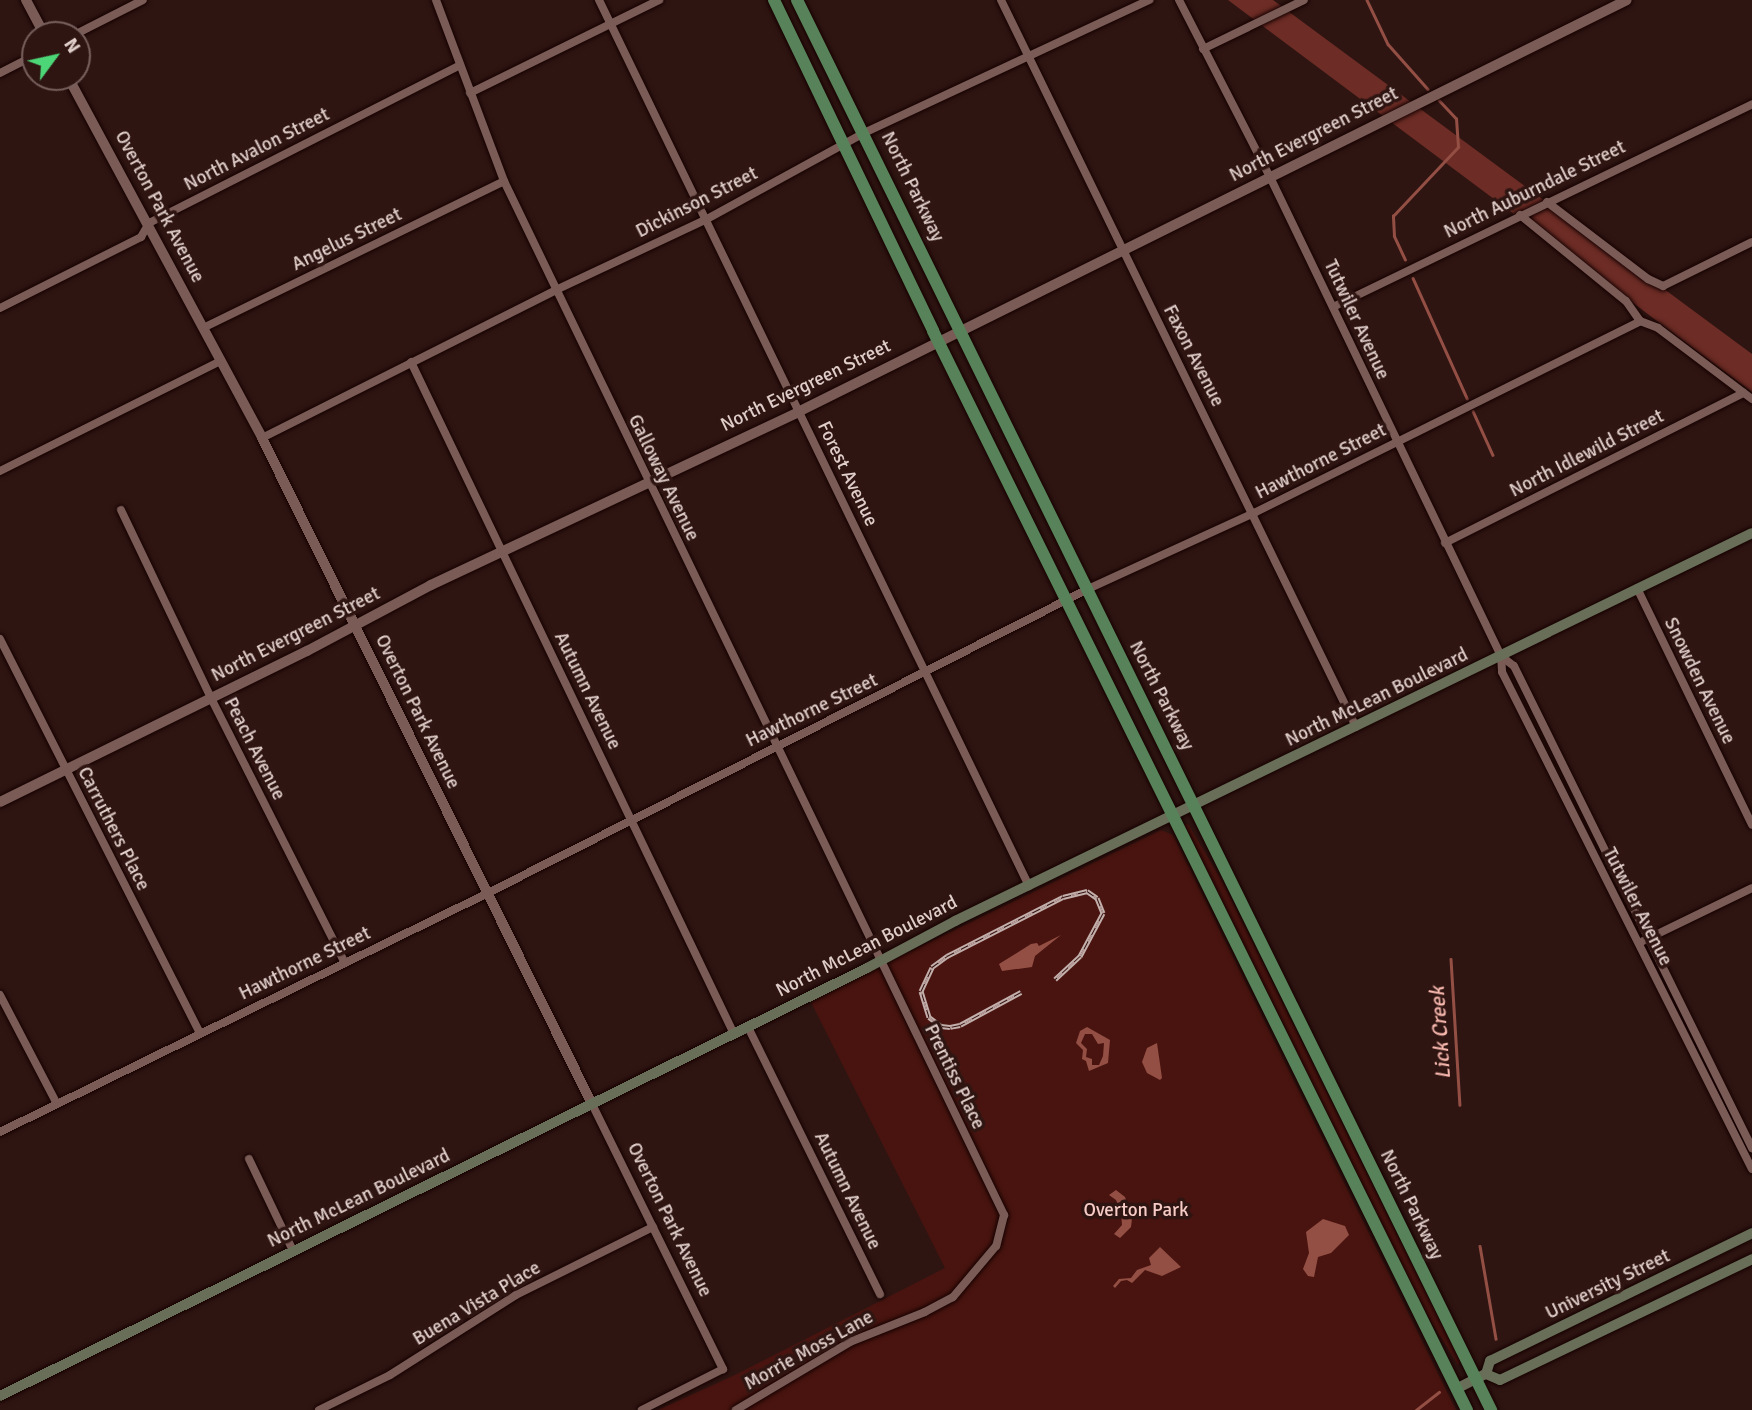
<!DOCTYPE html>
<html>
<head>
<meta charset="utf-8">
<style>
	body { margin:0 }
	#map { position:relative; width:1752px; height:1410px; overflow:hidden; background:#2f1512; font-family:Signika,sans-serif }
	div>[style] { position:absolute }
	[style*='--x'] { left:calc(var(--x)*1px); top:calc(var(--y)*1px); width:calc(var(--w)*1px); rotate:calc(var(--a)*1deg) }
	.green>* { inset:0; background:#49140f }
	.forest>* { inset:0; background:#6d2c25 }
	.water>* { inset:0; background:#944f45 }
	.stream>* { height:2.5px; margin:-1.25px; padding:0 1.25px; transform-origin:1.25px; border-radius:1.25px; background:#944f45 }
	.roads { filter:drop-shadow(0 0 2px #150201) drop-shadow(0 0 2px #150201) }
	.minor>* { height:8px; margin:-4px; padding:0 4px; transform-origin:4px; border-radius:4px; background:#7a5b56 }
	.tertiary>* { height:10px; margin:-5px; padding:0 5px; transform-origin:5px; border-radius:5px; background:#7a5b56 }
	.secondary>* { height:10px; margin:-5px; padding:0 5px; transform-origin:5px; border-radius:5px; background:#696e58 }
	.primary>* { height:12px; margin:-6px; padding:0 6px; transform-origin:6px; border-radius:6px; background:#588259 }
	.rail>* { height:5px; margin-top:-2.5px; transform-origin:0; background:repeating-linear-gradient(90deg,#2f1512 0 8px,#c3afac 0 16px); box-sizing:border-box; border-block:2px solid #c3afac }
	span { translate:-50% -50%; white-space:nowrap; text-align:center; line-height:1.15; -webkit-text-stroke:7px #2f1512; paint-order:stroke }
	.street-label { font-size:19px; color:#e0ceca }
	.park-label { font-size:19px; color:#f7ccc6 }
	.water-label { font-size:21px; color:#f8b9af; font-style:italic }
	.north { position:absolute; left:21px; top:21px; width:70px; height:70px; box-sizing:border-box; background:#2f1512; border:2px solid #765f5c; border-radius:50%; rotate:57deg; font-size:19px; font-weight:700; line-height:28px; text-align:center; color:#e0ceca }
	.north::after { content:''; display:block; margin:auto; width:24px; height:32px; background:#4cd677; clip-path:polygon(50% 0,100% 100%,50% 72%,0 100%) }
</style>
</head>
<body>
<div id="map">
	<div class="green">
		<i style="clip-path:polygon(1188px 824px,1222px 881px,1460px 1361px,1458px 1365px,1422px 1307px,1184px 825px)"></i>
		<i style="clip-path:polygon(1161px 830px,1173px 835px,1456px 1410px,658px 1410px,735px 1375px,945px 1268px,810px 1000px)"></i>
	</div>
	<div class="forest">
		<i style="clip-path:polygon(1228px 0,1273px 0,1752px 354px,1752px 392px)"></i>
	</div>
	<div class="water">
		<i style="clip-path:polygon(1061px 935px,1035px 956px,1032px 967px,1002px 971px,999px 964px,1031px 944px,1037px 943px,1039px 946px)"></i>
		<i style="clip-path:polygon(evenodd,1087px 1027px,1110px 1040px,1108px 1063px,1089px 1071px,1086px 1061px,1082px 1059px,1083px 1050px,1076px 1043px,1080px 1031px,1087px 1027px,1085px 1034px,1092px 1034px,1098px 1044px,1104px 1043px,1103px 1056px,1099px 1065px,1092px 1065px,1092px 1059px,1086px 1057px,1087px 1049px,1081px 1043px,1085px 1034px)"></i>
		<i style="clip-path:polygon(1157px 1043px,1162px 1078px,1160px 1080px,1147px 1073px,1142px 1062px,1147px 1048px)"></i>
		<i style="clip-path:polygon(1116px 1190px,1125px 1197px,1132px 1219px,1131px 1227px,1120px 1238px,1114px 1234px,1122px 1225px,1121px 1211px,1116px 1200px,1109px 1195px)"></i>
		<i style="clip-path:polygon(1323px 1219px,1345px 1226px,1349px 1235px,1331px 1253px,1318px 1257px,1314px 1277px,1308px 1276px,1303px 1269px,1309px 1253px,1306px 1232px)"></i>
		<i style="clip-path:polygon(1160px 1247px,1181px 1267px,1162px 1276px,1145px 1270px,1132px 1283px,1127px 1280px,1121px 1281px,1115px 1288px,1113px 1286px,1119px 1279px,1131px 1278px,1137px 1270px,1151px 1265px,1149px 1258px)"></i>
	</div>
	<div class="stream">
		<i style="--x:1367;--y:0;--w:49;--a:64.5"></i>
		<i style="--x:1388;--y:44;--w:60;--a:48.4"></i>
		<i style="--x:1405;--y:260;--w:26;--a:-115"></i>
		<i style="--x:1394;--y:236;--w:20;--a:-93"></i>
		<i style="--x:1393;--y:216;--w:95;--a:-46.7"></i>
		<i style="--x:1458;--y:147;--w:28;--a:-94"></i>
		<i style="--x:1456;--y:119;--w:25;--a:-133"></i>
		<i style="--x:1413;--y:278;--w:132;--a:65.8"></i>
		<i style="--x:1473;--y:411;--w:48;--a:65.6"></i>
		<i style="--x:1451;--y:959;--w:146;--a:86.5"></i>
		<i style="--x:1480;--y:1246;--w:94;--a:80.2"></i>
		<i style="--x:1416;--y:1410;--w:29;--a:-38"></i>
	</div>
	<div class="roads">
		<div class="minor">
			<i style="--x:436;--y:0;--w:193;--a:69.4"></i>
			<i style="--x:504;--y:181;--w:1149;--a:64.19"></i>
			<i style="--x:1004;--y:1215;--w:32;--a:104"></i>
			<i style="--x:996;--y:1246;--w:67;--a:130.1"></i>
			<i style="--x:953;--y:1297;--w:32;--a:152"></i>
			<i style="--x:925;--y:1312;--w:81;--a:158.2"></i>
			<i style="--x:850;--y:1342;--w:133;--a:149.2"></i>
			<i style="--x:599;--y:0;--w:985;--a:64.11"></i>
			<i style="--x:1001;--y:0;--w:809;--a:63.97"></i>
			<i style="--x:1179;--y:0;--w:199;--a:62.8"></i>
			<i style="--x:1270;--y:177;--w:532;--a:64.25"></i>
			<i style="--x:1501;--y:656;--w:16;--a:86"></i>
			<i style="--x:1502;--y:672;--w:556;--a:63.3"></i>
			<i style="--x:74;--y:35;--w:77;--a:-26.9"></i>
			<i style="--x:1203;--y:49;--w:112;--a:-25.9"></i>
			<i style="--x:0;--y:73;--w:39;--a:-27"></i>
			<i style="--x:470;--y:93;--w:211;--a:-26.2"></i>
			<i style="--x:1547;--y:202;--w:127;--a:37.3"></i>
			<i style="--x:1648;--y:279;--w:17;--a:25"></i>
			<i style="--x:1663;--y:286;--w:99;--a:-26.3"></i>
			<i style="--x:1520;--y:215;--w:136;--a:39.1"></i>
			<i style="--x:1626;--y:301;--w:24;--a:55"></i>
			<i style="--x:1640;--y:321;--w:19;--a:21"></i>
			<i style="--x:1658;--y:328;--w:118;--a:37.1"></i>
			<i style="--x:1333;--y:307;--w:466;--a:-25.8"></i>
			<i style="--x:0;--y:308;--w:158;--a:-26.7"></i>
			<i style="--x:141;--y:237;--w:16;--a:-60"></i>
			<i style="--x:149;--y:223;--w:347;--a:-26.9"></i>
			<i style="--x:203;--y:328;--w:335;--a:-26"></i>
			<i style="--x:411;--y:362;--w:746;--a:64.33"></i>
			<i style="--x:262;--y:438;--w:329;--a:-26.7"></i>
			<i style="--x:556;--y:290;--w:165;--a:-25.2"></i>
			<i style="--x:705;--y:220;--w:181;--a:-28.7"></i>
			<i style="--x:864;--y:133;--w:315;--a:-25"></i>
			<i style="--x:0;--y:471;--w:247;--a:-26.5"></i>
			<i style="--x:121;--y:510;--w:208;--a:64.4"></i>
			<i style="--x:211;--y:698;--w:297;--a:63.2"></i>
			<i style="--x:1445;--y:543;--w:334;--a:-26.7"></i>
			<i style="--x:1637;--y:588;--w:263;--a:64.1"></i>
			<i style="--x:0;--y:639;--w:442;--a:63.1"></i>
			<i style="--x:1501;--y:656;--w:16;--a:38"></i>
			<i style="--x:1514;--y:666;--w:538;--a:63.72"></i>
			<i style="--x:1643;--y:941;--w:121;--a:-25.9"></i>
			<i style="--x:0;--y:995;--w:123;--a:62.4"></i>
			<i style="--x:748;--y:1027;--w:298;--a:63.7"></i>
			<i style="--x:592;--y:1104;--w:296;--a:63.7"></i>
			<i style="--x:723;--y:1369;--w:91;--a:153.2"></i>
			<i style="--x:0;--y:1132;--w:543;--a:-26.09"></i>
			<i style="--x:488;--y:893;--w:673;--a:-26.87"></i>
			<i style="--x:1088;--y:589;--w:183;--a:-24.6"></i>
			<i style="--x:1254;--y:513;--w:431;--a:-26.4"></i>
			<i style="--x:249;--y:1159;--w:102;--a:64.4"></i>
			<i style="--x:319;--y:1410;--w:79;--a:-26.2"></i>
			<i style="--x:390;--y:1375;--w:149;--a:-32.4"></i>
			<i style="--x:516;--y:1295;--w:153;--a:-26.4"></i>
		</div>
		<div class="tertiary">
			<i style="--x:26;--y:0;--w:40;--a:62"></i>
			<i style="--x:68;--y:77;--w:410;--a:61.7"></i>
			<i style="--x:262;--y:438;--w:743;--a:63.64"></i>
			<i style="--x:0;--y:802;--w:342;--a:-26.2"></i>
			<i style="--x:307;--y:651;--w:140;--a:-28"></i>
			<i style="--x:431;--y:585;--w:408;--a:-25.2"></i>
			<i style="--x:800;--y:411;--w:923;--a:-26.43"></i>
		</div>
		<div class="secondary">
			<i style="--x:1486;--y:1374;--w:15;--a:23"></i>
			<i style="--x:1500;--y:1380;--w:280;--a:-25.6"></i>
			<i style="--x:1456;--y:1389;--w:34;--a:-27"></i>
			<i style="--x:1486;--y:1374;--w:14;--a:-73"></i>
			<i style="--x:1490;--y:1361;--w:292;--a:-26"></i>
			<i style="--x:0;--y:1396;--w:967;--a:-26.27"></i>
			<i style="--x:867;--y:968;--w:100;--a:-28.1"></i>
			<i style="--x:955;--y:921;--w:886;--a:-25.96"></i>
		</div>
		<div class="primary">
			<i style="--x:774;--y:0;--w:367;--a:64.3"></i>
			<i style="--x:933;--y:331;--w:1204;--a:63.67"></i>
			<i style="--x:797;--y:0;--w:1572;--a:63.79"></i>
		</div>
	</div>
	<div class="rail">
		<i style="--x:1021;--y:992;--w:69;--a:151.6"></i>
		<i style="--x:960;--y:1025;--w:10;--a:169"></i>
		<i style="--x:950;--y:1027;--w:9;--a:-174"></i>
		<i style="--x:941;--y:1026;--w:15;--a:-143"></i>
		<i style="--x:929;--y:1017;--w:27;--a:-107"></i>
		<i style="--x:921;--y:991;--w:26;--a:-65"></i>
		<i style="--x:932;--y:967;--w:19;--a:-36"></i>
		<i style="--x:947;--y:956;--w:130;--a:-27"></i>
		<i style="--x:1063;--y:897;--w:25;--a:-14"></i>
		<i style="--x:1087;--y:891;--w:12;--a:35"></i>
		<i style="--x:1097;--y:898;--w:16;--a:68"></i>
		<i style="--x:1103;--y:913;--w:49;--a:118.1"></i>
		<i style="--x:1080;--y:956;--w:34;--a:137"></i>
	</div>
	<div class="street-label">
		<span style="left:1314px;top:135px;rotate:-27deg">North Evergreen Street</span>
		<span style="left:257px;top:150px;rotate:-27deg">North Avalon Street</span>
		<span style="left:912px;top:187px;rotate:64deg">North Parkway</span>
		<span style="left:1535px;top:190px;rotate:-26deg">North Auburndale Street</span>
		<span style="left:697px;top:203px;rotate:-27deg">Dickinson Street</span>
		<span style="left:159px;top:207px;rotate:62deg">Overton Park Avenue</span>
		<span style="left:347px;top:240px;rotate:-26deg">Angelus Street</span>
		<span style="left:1356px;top:320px;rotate:65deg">Tutwiler Avenue</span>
		<span style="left:1193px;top:356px;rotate:63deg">Faxon Avenue</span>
		<span style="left:806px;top:386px;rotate:-26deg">North Evergreen Street</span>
		<span style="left:1587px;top:454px;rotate:-27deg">North Idlewild Street</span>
		<span style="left:1321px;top:462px;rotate:-27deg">Hawthorne Street</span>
		<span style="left:847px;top:474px;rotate:64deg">Forest Avenue</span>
		<span style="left:663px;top:478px;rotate:64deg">Galloway Avenue</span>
		<span style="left:296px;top:635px;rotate:-27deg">North Evergreen Street</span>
		<span style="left:1699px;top:681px;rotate:64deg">Snowden Avenue</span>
		<span style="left:587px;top:691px;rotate:64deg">Autumn Avenue</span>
		<span style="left:1161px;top:696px;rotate:63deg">North Parkway</span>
		<span style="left:1377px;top:698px;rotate:-26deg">North McLean Boulevard</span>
		<span style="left:812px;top:711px;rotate:-26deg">Hawthorne Street</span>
		<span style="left:417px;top:712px;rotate:64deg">Overton Park Avenue</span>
		<span style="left:254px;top:749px;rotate:63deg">Peach Avenue</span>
		<span style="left:113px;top:829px;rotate:63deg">Carruthers Place</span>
		<span style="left:1637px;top:907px;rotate:63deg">Tutwiler Avenue</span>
		<span style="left:867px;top:947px;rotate:-27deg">North McLean Boulevard</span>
		<span style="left:305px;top:964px;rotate:-26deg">Hawthorne Street</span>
		<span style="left:954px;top:1077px;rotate:64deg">Prentiss Place</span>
		<span style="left:847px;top:1191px;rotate:64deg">Autumn Avenue</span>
		<span style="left:359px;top:1199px;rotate:-26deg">North McLean Boulevard</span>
		<span style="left:1411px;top:1205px;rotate:64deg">North Parkway</span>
		<span style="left:669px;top:1220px;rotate:64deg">Overton Park Avenue</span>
		<span style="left:1608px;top:1285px;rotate:-26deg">University Street</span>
		<span style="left:477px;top:1304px;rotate:-31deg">Buena Vista Place</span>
		<span style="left:809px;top:1351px;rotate:-29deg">Morrie Moss Lane</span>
	</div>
	<div class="park-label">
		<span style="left:1136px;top:1211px">Overton Park</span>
	</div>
	<div class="water-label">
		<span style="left:1440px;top:1033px;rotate:-94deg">Lick Creek</span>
	</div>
	<div class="north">N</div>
</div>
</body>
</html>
